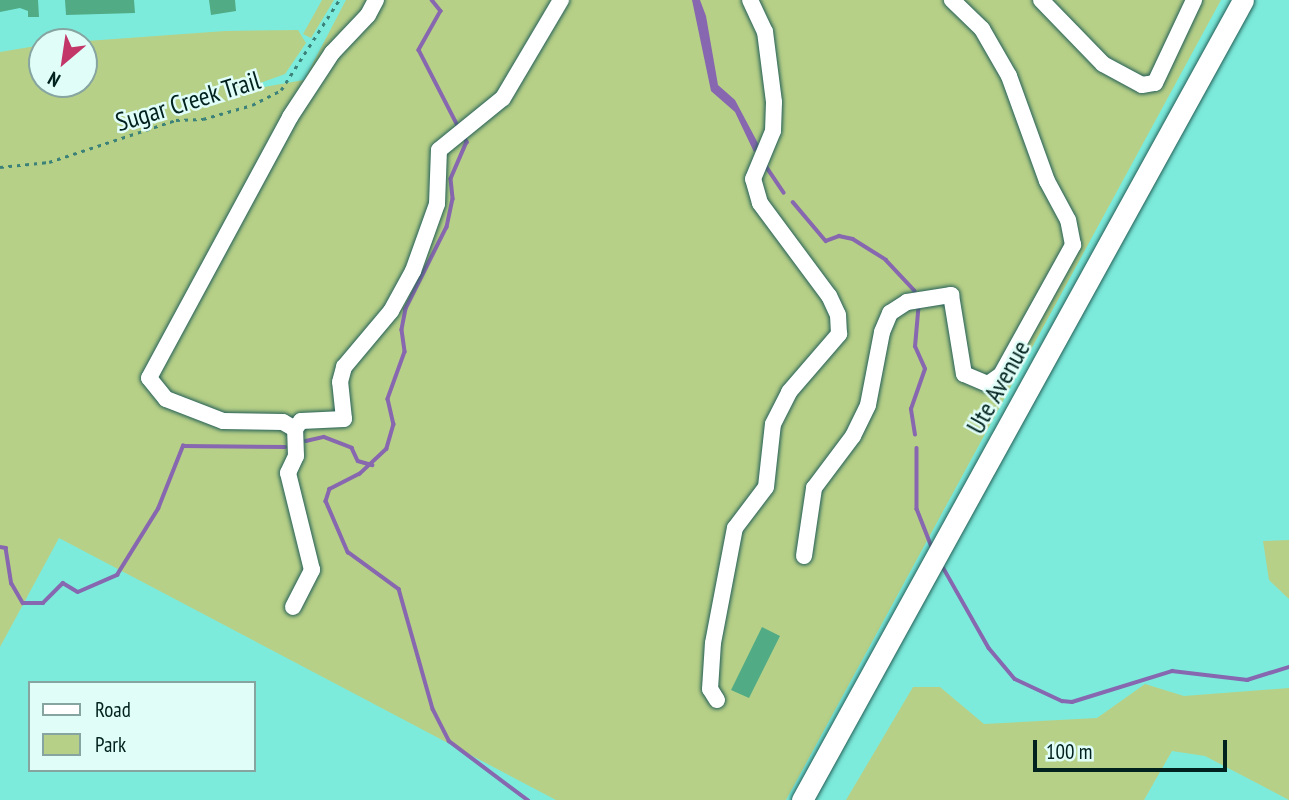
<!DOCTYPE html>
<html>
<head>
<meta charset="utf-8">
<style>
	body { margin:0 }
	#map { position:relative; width:1289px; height:800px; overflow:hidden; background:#7debdc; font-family:"PT Sans Narrow",sans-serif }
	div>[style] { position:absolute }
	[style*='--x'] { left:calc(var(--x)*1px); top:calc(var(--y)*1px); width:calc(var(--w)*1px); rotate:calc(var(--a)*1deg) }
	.green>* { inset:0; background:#b7d087 }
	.water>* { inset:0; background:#8767af }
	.stream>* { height:3.5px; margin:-1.75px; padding:0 1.75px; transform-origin:1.75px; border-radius:1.75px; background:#8767af }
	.building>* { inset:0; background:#51ab85 }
	.path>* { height:2.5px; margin-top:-1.25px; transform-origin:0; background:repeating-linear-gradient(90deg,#3c8279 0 3.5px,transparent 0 8.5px) }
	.roads { filter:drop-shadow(0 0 2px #235e57) drop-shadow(0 0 2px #235e57) }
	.minor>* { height:16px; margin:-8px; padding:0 8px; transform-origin:8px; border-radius:8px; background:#fff }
	.major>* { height:21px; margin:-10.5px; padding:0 10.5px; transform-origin:10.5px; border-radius:10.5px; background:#fff }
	span { translate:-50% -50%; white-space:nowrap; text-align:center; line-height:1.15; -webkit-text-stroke:5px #e0fdf8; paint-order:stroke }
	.street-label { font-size:26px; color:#00211d }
	.legend { position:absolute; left:28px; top:681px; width:228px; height:91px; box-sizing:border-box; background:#e0fdf8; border:2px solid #86a5a0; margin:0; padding:9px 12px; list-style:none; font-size:21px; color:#00211d }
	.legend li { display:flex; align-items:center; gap:14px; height:35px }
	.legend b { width:35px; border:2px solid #86a5a0 }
	.north { position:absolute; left:28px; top:28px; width:70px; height:70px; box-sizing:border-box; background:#e0fdf8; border:2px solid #86a5a0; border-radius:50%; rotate:209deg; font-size:19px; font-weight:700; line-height:28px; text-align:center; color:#00211d }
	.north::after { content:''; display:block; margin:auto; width:24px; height:32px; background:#c33768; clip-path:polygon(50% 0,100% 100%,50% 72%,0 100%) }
	.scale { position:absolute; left:1033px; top:740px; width:194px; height:32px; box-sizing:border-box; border:4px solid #00211d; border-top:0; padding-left:9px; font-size:21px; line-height:24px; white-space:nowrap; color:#00211d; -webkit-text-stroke:5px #e0fdf8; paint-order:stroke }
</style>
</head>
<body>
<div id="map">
	<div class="green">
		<i style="clip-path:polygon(322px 0,334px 0,311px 38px,303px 34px)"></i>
		<i style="clip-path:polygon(346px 0,1221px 0,786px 800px,556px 800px,59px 538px,0 647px,0 52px,42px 45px,42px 84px,84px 84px,84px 42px,73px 42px,225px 31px,298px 30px,306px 43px,285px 74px,235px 92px,304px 80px)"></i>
		<i style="clip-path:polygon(1289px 540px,1289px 599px,1269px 580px,1263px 541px)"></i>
		<i style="clip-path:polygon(1145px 684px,1184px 696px,1289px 688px,1289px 800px,1205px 756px,1172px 751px,1144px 800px,846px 800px,913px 687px,940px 687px,984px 724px,1097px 718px)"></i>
	</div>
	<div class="water">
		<i style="clip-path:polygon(692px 0,700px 0,706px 16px,718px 85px,735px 100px,760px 147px,754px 152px,735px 112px,711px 91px)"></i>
	</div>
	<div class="stream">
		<i style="--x:432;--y:0;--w:14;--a:51"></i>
		<i style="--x:441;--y:11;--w:45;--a:119.4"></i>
		<i style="--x:419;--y:50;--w:85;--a:62.8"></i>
		<i style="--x:464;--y:136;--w:7;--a:63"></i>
		<i style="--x:467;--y:142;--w:40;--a:113.4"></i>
		<i style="--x:451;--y:179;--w:20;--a:84"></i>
		<i style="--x:453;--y:199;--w:29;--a:102"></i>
		<i style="--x:447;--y:227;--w:92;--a:116.6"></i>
		<i style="--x:406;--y:309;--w:21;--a:101"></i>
		<i style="--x:402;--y:330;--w:22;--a:82"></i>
		<i style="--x:405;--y:352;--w:50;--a:109.9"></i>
		<i style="--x:388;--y:399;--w:26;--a:77"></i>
		<i style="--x:394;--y:424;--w:26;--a:106"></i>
		<i style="--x:387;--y:449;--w:37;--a:137"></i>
		<i style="--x:360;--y:474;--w:34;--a:153"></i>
		<i style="--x:330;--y:489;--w:13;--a:108"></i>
		<i style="--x:326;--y:501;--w:56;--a:66.7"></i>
		<i style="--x:348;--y:552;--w:63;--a:36"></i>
		<i style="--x:399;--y:589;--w:125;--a:74.2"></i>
		<i style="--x:433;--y:709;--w:36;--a:63"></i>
		<i style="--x:449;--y:741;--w:99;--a:36.8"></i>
		<i style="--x:766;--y:166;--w:32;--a:56"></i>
		<i style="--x:793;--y:202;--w:51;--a:49.8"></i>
		<i style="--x:826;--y:241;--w:14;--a:-21"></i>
		<i style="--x:839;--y:236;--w:14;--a:12"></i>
		<i style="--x:853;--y:239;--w:39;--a:32"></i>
		<i style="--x:886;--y:260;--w:42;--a:46.9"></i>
		<i style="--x:915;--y:435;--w:26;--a:-99"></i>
		<i style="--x:911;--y:409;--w:42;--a:-70.7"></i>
		<i style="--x:925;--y:369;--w:24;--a:-114"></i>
		<i style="--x:915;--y:347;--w:37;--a:-85"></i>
		<i style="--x:306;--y:441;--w:18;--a:-13"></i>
		<i style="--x:324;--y:437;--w:30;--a:21"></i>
		<i style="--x:352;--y:448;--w:14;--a:65"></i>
		<i style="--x:358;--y:461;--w:15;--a:16"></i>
		<i style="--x:917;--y:448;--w:61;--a:90"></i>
		<i style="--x:917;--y:509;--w:41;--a:68.5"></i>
		<i style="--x:0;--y:547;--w:6;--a:9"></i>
		<i style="--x:6;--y:548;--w:36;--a:81"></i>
		<i style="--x:12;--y:584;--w:22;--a:60"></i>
		<i style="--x:23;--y:603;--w:20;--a:0"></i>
		<i style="--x:43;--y:603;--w:28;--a:-45"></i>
		<i style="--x:63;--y:583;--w:17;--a:31"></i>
		<i style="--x:78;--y:592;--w:43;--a:-23.6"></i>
		<i style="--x:117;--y:575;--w:78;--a:-58.2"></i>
		<i style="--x:158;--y:509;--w:68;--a:-68.4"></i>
		<i style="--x:183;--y:446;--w:102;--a:0.6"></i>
		<i style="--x:943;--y:567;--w:93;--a:60.4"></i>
		<i style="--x:989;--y:648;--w:40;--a:50"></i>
		<i style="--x:1015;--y:679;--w:52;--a:25.1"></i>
		<i style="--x:1062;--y:701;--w:10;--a:6"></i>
		<i style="--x:1072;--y:702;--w:105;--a:-17.2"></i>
		<i style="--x:1172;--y:671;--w:76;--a:6.8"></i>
		<i style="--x:1247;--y:680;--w:44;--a:-17.2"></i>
	</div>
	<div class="building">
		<i style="clip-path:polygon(0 0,38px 0,39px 17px,28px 17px,28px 11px,20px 8px,0 12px)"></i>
		<i style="clip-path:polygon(65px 0,134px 0,135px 13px,66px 15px)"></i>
		<i style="clip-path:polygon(209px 0,235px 0,236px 11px,211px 15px)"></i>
		<i style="clip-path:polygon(762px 627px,780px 636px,749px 698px,731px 690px)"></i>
	</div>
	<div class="path">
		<i style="--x:0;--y:167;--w:49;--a:-5.8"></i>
		<i style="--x:49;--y:162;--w:134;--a:-18.3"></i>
		<i style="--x:176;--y:120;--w:27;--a:-2"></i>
		<i style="--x:203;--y:119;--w:51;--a:-15.9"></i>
		<i style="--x:252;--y:105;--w:33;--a:-27"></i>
		<i style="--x:281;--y:90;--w:107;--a:-57.2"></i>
	</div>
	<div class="roads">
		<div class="minor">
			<i style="--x:1041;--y:0;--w:89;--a:45.9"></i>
			<i style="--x:1103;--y:64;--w:44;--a:28.3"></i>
			<i style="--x:1142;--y:85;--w:13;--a:-9"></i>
			<i style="--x:1155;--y:83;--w:92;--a:-64.8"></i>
			<i style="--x:295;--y:429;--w:10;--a:-53"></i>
			<i style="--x:301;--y:421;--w:43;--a:-2.7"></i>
			<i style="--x:344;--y:419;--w:37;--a:-96"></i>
			<i style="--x:340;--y:382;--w:16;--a:-75"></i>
			<i style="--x:344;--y:367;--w:73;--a:-50"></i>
			<i style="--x:391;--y:311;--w:46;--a:-61.2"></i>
			<i style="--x:413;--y:271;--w:71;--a:-70.3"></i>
			<i style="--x:437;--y:204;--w:54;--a:-87.9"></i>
			<i style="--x:439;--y:150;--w:82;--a:-39.1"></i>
			<i style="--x:503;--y:98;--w:114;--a:-59.4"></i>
			<i style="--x:804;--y:556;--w:69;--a:-81.6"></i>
			<i style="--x:814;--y:488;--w:65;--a:-53.1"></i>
			<i style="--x:853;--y:436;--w:34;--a:-64"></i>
			<i style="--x:868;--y:405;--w:74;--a:-79.1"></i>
			<i style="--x:882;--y:332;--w:21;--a:-67"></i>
			<i style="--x:890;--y:313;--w:20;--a:-33"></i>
			<i style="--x:907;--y:302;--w:45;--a:-9"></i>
			<i style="--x:951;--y:295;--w:80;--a:80.7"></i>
			<i style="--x:964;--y:374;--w:26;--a:23"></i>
			<i style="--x:988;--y:384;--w:16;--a:-35"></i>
			<i style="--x:1001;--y:375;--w:149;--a:-61"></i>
			<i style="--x:1073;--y:245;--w:25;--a:-101"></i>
			<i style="--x:1068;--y:220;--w:44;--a:-118.3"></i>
			<i style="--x:1047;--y:181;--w:112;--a:-109.9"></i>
			<i style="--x:1009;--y:76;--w:54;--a:-119.9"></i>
			<i style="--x:982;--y:29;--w:42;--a:-136"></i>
			<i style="--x:293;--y:607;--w:42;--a:-62.8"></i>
			<i style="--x:312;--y:570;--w:100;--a:-103.9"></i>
			<i style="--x:288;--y:473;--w:19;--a:-65"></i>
			<i style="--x:296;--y:456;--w:27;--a:-92"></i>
			<i style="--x:295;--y:429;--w:14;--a:-150"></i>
			<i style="--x:283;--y:422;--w:60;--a:-179"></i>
			<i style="--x:223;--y:421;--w:61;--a:-158.9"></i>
			<i style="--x:166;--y:399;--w:27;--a:-129"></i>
			<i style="--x:149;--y:378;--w:297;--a:-61.6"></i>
			<i style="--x:290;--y:117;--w:77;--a:-56.7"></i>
			<i style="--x:332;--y:53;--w:52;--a:-46.5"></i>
			<i style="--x:368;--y:15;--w:17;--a:-62"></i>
			<i style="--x:717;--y:700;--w:13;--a:-122"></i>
			<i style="--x:710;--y:689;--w:46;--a:-86.3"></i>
			<i style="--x:713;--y:643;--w:117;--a:-79.2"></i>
			<i style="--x:735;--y:528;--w:51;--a:-52.9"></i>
			<i style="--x:766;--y:487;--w:63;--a:-83.7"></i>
			<i style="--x:773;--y:424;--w:36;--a:-63"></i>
			<i style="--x:789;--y:392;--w:77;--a:-49.2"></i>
			<i style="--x:839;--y:334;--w:19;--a:-93"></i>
			<i style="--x:838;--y:315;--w:21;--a:-115"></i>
			<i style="--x:829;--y:296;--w:116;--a:-126.6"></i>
			<i style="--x:760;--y:203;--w:25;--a:-106"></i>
			<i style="--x:753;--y:179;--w:52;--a:-67.4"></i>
			<i style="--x:773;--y:131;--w:29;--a:-88"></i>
			<i style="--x:774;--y:102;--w:71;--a:-97.3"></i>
			<i style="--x:765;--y:32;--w:35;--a:-115"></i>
		</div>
		<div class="major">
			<i style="--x:802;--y:800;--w:913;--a:-61.13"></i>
		</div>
	</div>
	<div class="street-label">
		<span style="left:188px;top:101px;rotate:-17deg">Sugar Creek Trail</span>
		<span style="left:998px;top:387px;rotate:-61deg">Ute Avenue</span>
	</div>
	<ul class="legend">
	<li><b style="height:9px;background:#fff"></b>Road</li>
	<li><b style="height:19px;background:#b7d087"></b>Park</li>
	</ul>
	<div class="north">N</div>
	<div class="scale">100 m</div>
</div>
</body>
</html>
